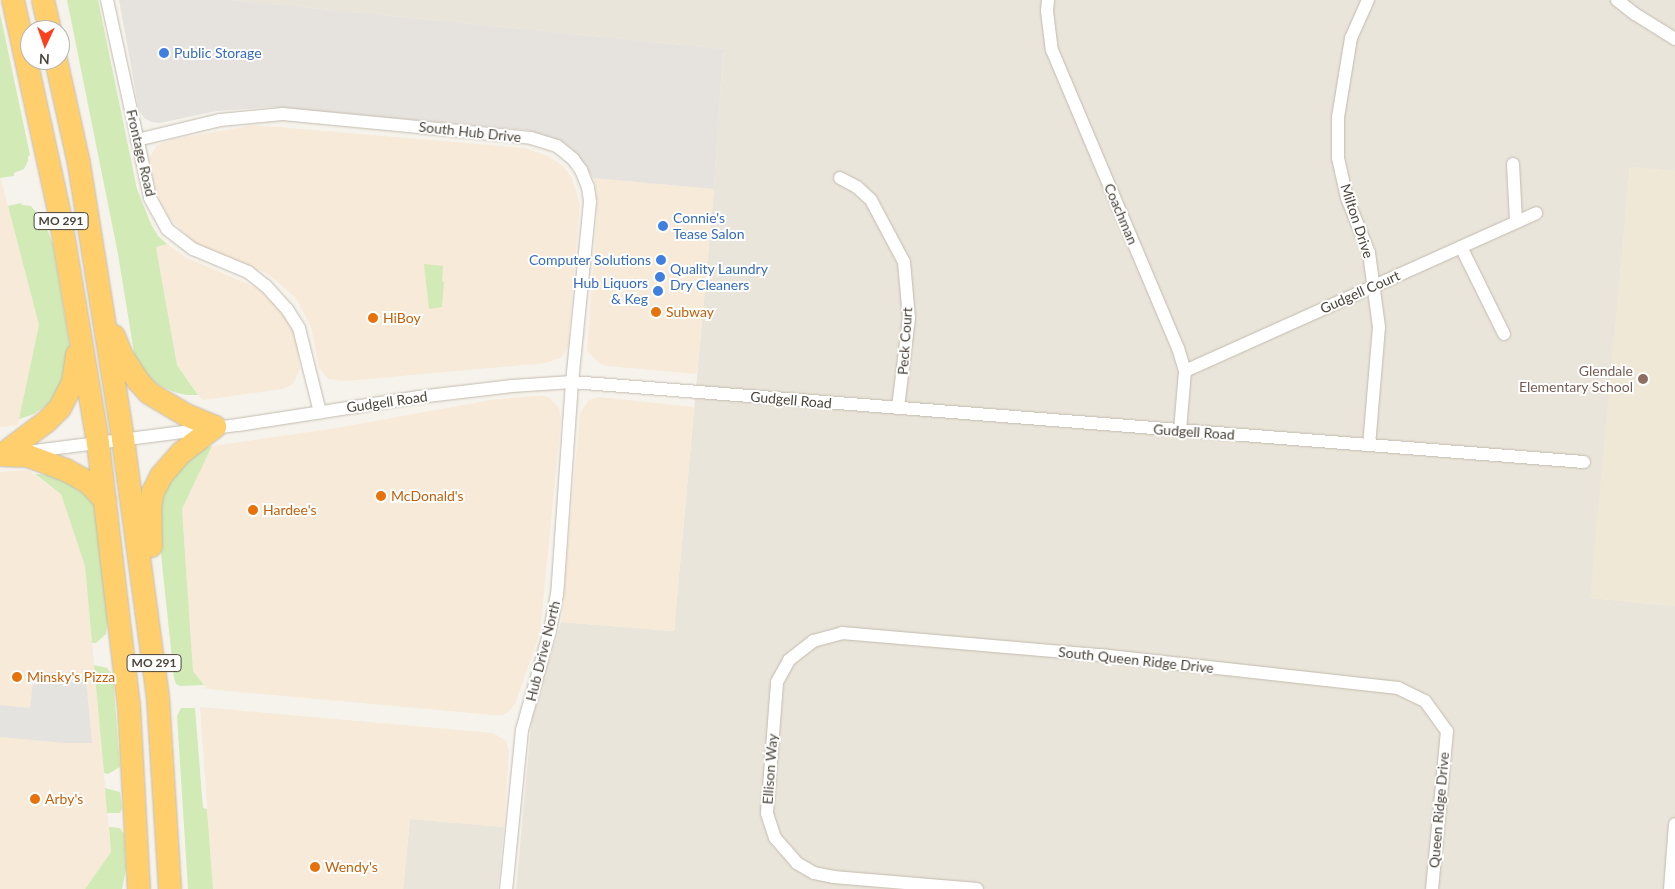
<!DOCTYPE html>
<html>
<head>
<meta charset="utf-8">
<style>
	body { margin:0 }
	#map { position:relative; width:1675px; height:889px; overflow:hidden; background:#f6f3ec; font-family:Lato,sans-serif }
	div>[style] { position:absolute }
	[style*='--x'] { left:calc(var(--x)*1px); top:calc(var(--y)*1px); width:calc(var(--w)*1px); rotate:calc(var(--a)*1deg) }
	.residential>* { inset:0; background:#eae5da }
	.commercial>* { inset:0; background:#f7ead8 }
	.industrial>* { inset:0; background:#e6e2dd }
	.education>* { inset:0; background:#efe8d6 }
	.green>* { inset:0; background:#d2eab5 }
	.parking>* { inset:0; background:#e5e3e0 }
	.roads { filter:drop-shadow(0 0 1px #c2bbae) drop-shadow(0 0 1px #c2bbae) }
	.street>* { height:12px; margin:-6px; padding:0 6px; transform-origin:6px; border-radius:6px; background:#fff }
	.highway>* { height:22px; margin:-11px; padding:0 11px; transform-origin:11px; border-radius:11px; background:#ffcf6e }
	.dots>* { width:14px; height:14px; translate:-50% -50%; box-sizing:border-box; border:2px solid #fff; border-radius:50% }
	span { translate:-50% -50%; white-space:nowrap; text-align:center; line-height:1.15; -webkit-text-stroke:4px #fff; paint-order:stroke }
	.shield-label span { padding:1px 4px; background:#fff; border:1px solid; border-radius:4px; -webkit-text-stroke-width:0 }
	.shield-label { font-size:12px; color:#4b4439; font-weight:700 }
	.shop-label { font-size:14px; color:#366cbe }
	.left { translate:0 -50%; text-align:left }
	.right { translate:-100% -50%; text-align:right }
	.street-label { font-size:14px; color:#4b4439 }
	.food-label { font-size:14px; color:#c56008 }
	.education-label { font-size:14px; color:#785e54 }
	.north { position:absolute; left:20px; top:20px; width:50px; height:50px; box-sizing:border-box; background:#fff; border:1px solid #b7b4b0; border-radius:50%; rotate:183deg; font-size:14px; font-weight:700; line-height:20px; text-align:center; color:#4b4439 }
	.north::after { content:''; display:block; margin:auto; width:18px; height:22px; background:#fc3f1d; clip-path:polygon(50% 0,100% 100%,50% 72%,0 100%) }
</style>
</head>
<body>
<div id="map">
	<div class="residential">
		<i style="clip-path:polygon(232px 0,1675px 0,1675px 171px,1630px 167px,1591px 598px,1675px 606px,1675px 889px,516px 889px,532px 715px,535px 695px,551px 656px,561px 622px,674px 631px,714px 189px,723px 49px)"></i>
		<i style="clip-path:polygon(410px 819px,504px 827px,498px 889px,403px 889px)"></i>
	</div>
	<div class="commercial">
		<i style="clip-path:polygon(254px 125px,524px 148px,550px 157px,563px 166px,572px 178px,580px 205px,568px 346px,565px 353px,560px 358px,546px 363px,345px 381px,328px 379px,319px 368px,311px 327px,296px 298px,268px 274px,196px 244px,169px 218px,156px 192px,150px 157px,157px 145px,174px 139px)"></i>
		<i style="clip-path:polygon(0 176px,39px 325px,18px 425px,0 427px)"></i>
		<i style="clip-path:polygon(593px 178px,714px 189px,697px 374px,607px 366px,599px 363px,587px 351px,597px 214px,596px 188px)"></i>
		<i style="clip-path:polygon(167px 244px,187px 258px,257px 288px,279px 307px,296px 335px,300px 369px,293px 384px,283px 389px,202px 400px,177px 365px,156px 246px)"></i>
		<i style="clip-path:polygon(533px 396px,545px 396px,551px 399px,559px 408px,561px 420px,540px 633px,515px 704px,508px 712px,502px 715px,493px 715px,207px 689px,193px 671px,182px 509px,212px 446px,337px 428px,491px 400px)"></i>
		<i style="clip-path:polygon(599px 397px,694px 407px,674px 631px,561px 622px,580px 413px,589px 400px)"></i>
		<i style="clip-path:polygon(28px 470px,61px 494px,85px 566px,111px 852px,85px 889px,0 889px,0 472px)"></i>
		<i style="clip-path:polygon(200px 707px,493px 733px,506px 741px,509px 751px,504px 827px,410px 819px,403px 889px,213px 889px)"></i>
	</div>
	<div class="industrial">
		<i style="clip-path:polygon(119px 0,232px 0,723px 49px,714px 189px,593px 178px,583px 162px,571px 148px,556px 139px,527px 130px,273px 107px,217px 111px,160px 123px,151px 122px,144px 118px,139px 110px)"></i>
	</div>
	<div class="education">
		<i style="clip-path:polygon(1630px 167px,1675px 171px,1675px 606px,1590px 598px)"></i>
	</div>
	<div class="green">
		<i style="clip-path:polygon(67px 0,98px 0,137px 189px,151px 224px,158px 236px,167px 244px,156px 247px,177px 365px,198px 395px,186px 395px,174px 392px,157px 384px,152px 379px,147px 382px,136px 365px,118px 254px)"></i>
		<i style="clip-path:polygon(0 13px,30px 155px,28px 156px,28px 161px,24px 169px,14px 173px,14px 176px,0 178px)"></i>
		<i style="clip-path:polygon(21px 203px,22px 205px,31px 206px,39px 216px,42px 215px,53px 245px,72px 362px,55px 396px,49px 403px,34px 414px,19px 419px,39px 325px,8px 206px)"></i>
		<i style="clip-path:polygon(424px 264px,443px 266px,442px 281px,444px 282px,442px 307px,429px 309px)"></i>
		<i style="clip-path:polygon(212px 446px,182px 509px,193px 671px,204px 685px,180px 686px,176px 684px,174px 678px,157px 516px,160px 492px,199px 449px)"></i>
		<i style="clip-path:polygon(35px 474px,51px 475px,61px 479px,90px 496px,95px 507px,108px 622px,106px 634px,96px 643px,92px 643px,85px 566px,61px 494px)"></i>
		<i style="clip-path:polygon(94px 665px,107px 668px,113px 675px,120px 767px,108px 774px,104px 773px)"></i>
		<i style="clip-path:polygon(181px 708px,195px 708px,203px 808px,207px 809px,213px 889px,188px 889px,177px 716px)"></i>
		<i style="clip-path:polygon(105px 788px,120px 792px,122px 808px,120px 813px,107px 813px)"></i>
		<i style="clip-path:polygon(109px 827px,120px 828px,124px 834px,126px 869px,122px 889px,85px 889px,111px 852px)"></i>
	</div>
	<div class="parking">
		<i style="clip-path:polygon(56px 672px,86px 679px,92px 743px,65px 743px,0 737px,0 705px,30px 708px,34px 674px)"></i>
	</div>
	<div class="roads">
		<div class="street">
			<i style="--x:107;--y:0;--w:203;--a:77.7"></i>
			<i style="--x:150;--y:198;--w:35;--a:61"></i>
			<i style="--x:167;--y:229;--w:33;--a:38"></i>
			<i style="--x:193;--y:249;--w:60;--a:22.7"></i>
			<i style="--x:248;--y:272;--w:23;--a:38"></i>
			<i style="--x:266;--y:286;--w:31;--a:48"></i>
			<i style="--x:287;--y:309;--w:22;--a:58"></i>
			<i style="--x:299;--y:328;--w:87;--a:76"></i>
			<i style="--x:1048;--y:0;--w:11;--a:95"></i>
			<i style="--x:1047;--y:11;--w:39;--a:83"></i>
			<i style="--x:1052;--y:50;--w:324;--a:67.1"></i>
			<i style="--x:1178;--y:348;--w:24;--a:73"></i>
			<i style="--x:1185;--y:371;--w:59;--a:94.8"></i>
			<i style="--x:1368;--y:0;--w:42;--a:114.1"></i>
			<i style="--x:1351;--y:38;--w:80;--a:99.3"></i>
			<i style="--x:1338;--y:117;--w:41;--a:90"></i>
			<i style="--x:1338;--y:158;--w:41;--a:77.3"></i>
			<i style="--x:1347;--y:198;--w:59;--a:68.2"></i>
			<i style="--x:1369;--y:253;--w:75;--a:82.3"></i>
			<i style="--x:1379;--y:327;--w:118;--a:94.8"></i>
			<i style="--x:1617;--y:0;--w:23;--a:38"></i>
			<i style="--x:1635;--y:14;--w:47;--a:32"></i>
			<i style="--x:137;--y:140;--w:85;--a:-13.5"></i>
			<i style="--x:220;--y:120;--w:63;--a:-5.4"></i>
			<i style="--x:283;--y:114;--w:249;--a:5.5"></i>
			<i style="--x:531;--y:138;--w:27;--a:17"></i>
			<i style="--x:557;--y:146;--w:21;--a:39"></i>
			<i style="--x:573;--y:159;--w:14;--a:54"></i>
			<i style="--x:581;--y:170;--w:18;--a:68"></i>
			<i style="--x:588;--y:187;--w:15;--a:82"></i>
			<i style="--x:590;--y:202;--w:181;--a:95.7"></i>
			<i style="--x:572;--y:382;--w:213;--a:94"></i>
			<i style="--x:557;--y:594;--w:38;--a:101"></i>
			<i style="--x:550;--y:631;--w:103;--a:105.8"></i>
			<i style="--x:522;--y:730;--w:160;--a:95.7"></i>
			<i style="--x:1513;--y:164;--w:58;--a:87"></i>
			<i style="--x:840;--y:178;--w:19;--a:28"></i>
			<i style="--x:857;--y:187;--w:19;--a:43"></i>
			<i style="--x:871;--y:200;--w:70;--a:62"></i>
			<i style="--x:904;--y:262;--w:56;--a:84.9"></i>
			<i style="--x:909;--y:318;--w:91;--a:97"></i>
			<i style="--x:1461;--y:247;--w:97;--a:63.7"></i>
			<i style="--x:1185;--y:371;--w:385;--a:-24.2"></i>
			<i style="--x:27;--y:452;--w:213;--a:-7.3"></i>
			<i style="--x:238;--y:425;--w:183;--a:-8.8"></i>
			<i style="--x:419;--y:397;--w:94;--a:-6.7"></i>
			<i style="--x:512;--y:386;--w:60;--a:-3.8"></i>
			<i style="--x:572;--y:382;--w:1015;--a:4.52"></i>
			<i style="--x:977;--y:889;--w:144;--a:-175.2"></i>
			<i style="--x:834;--y:877;--w:20;--a:-169"></i>
			<i style="--x:814;--y:873;--w:20;--a:-150"></i>
			<i style="--x:797;--y:863;--w:33;--a:-131"></i>
			<i style="--x:775;--y:838;--w:26;--a:-108"></i>
			<i style="--x:767;--y:813;--w:131;--a:-85.6"></i>
			<i style="--x:777;--y:682;--w:25;--a:-61"></i>
			<i style="--x:789;--y:660;--w:31;--a:-38"></i>
			<i style="--x:813;--y:641;--w:30;--a:-15"></i>
			<i style="--x:842;--y:633;--w:259;--a:4.9"></i>
			<i style="--x:1100;--y:655;--w:300;--a:6.3"></i>
			<i style="--x:1398;--y:688;--w:30;--a:26"></i>
			<i style="--x:1425;--y:701;--w:37;--a:54"></i>
			<i style="--x:1447;--y:731;--w:159;--a:95.4"></i>
			<i style="--x:1670;--y:889;--w:65;--a:-85.6"></i>
		</div>
		<div class="highway">
			<i style="--x:13;--y:0;--w:221;--a:77.7"></i>
			<i style="--x:60;--y:216;--w:230;--a:80.5"></i>
			<i style="--x:98;--y:443;--w:265;--a:83.3"></i>
			<i style="--x:129;--y:706;--w:183;--a:86.9"></i>
			<i style="--x:43;--y:0;--w:31;--a:77"></i>
			<i style="--x:56;--y:60;--w:107;--a:77.5"></i>
			<i style="--x:79;--y:164;--w:278;--a:80.9"></i>
			<i style="--x:123;--y:439;--w:261;--a:82.3"></i>
			<i style="--x:158;--y:698;--w:191;--a:86.4"></i>
			<i style="--x:114;--y:336;--w:22;--a:68"></i>
			<i style="--x:122;--y:356;--w:30;--a:57"></i>
			<i style="--x:138;--y:381;--w:16;--a:47"></i>
			<i style="--x:149;--y:393;--w:43;--a:30.7"></i>
			<i style="--x:186;--y:415;--w:31;--a:22"></i>
			<i style="--x:2;--y:455;--w:56;--a:-37.1"></i>
			<i style="--x:47;--y:421;--w:18;--a:-45"></i>
			<i style="--x:60;--y:408;--w:28;--a:-63"></i>
			<i style="--x:73;--y:383;--w:28;--a:-82"></i>
			<i style="--x:2;--y:455;--w:26;--a:2"></i>
			<i style="--x:28;--y:456;--w:40;--a:20.2"></i>
			<i style="--x:66;--y:470;--w:25;--a:29"></i>
			<i style="--x:88;--y:482;--w:25;--a:47"></i>
			<i style="--x:151;--y:546;--w:39;--a:-91"></i>
			<i style="--x:150;--y:507;--w:15;--a:-79"></i>
			<i style="--x:153;--y:492;--w:18;--a:-63"></i>
			<i style="--x:161;--y:476;--w:30;--a:-49"></i>
			<i style="--x:181;--y:453;--w:43;--a:-37.4"></i>
		</div>
	</div>
	<div class="dots">
		<i style="left:164px;top:53px;background:#3f7fe0"></i>
		<i style="left:663px;top:226px;background:#3f7fe0"></i>
		<i style="left:661px;top:260px;background:#3f7fe0"></i>
		<i style="left:660px;top:277px;background:#3f7fe0"></i>
		<i style="left:658px;top:291px;background:#3f7fe0"></i>
		<i style="left:656px;top:312px;background:#e8710a"></i>
		<i style="left:373px;top:318px;background:#e8710a"></i>
		<i style="left:1643px;top:379px;background:#8d6e63"></i>
		<i style="left:381px;top:496px;background:#e8710a"></i>
		<i style="left:253px;top:510px;background:#e8710a"></i>
		<i style="left:17px;top:677px;background:#e8710a"></i>
		<i style="left:35px;top:799px;background:#e8710a"></i>
		<i style="left:315px;top:867px;background:#e8710a"></i>
	</div>
	<div class="shield-label">
		<span style="left:61px;top:221px">MO 291</span>
		<span style="left:154px;top:663px">MO 291</span>
	</div>
	<div class="shop-label">
		<span class="left" style="left:174px;top:53px">Public Storage</span>
		<span class="left" style="left:673px;top:226px">Connie's<br>Tease Salon</span>
		<span class="right" style="left:651px;top:260px">Computer Solutions</span>
		<span class="left" style="left:670px;top:277px">Quality Laundry<br>Dry Cleaners</span>
		<span class="right" style="left:648px;top:291px">Hub Liquors<br>&amp; Keg</span>
	</div>
	<div class="street-label">
		<span style="left:470px;top:132px;rotate:6deg">South Hub Drive</span>
		<span style="left:141px;top:153px;rotate:77deg">Frontage Road</span>
		<span style="left:1121px;top:214px;rotate:67deg">Coachman</span>
		<span style="left:1357px;top:221px;rotate:72deg">Milton Drive</span>
		<span style="left:1360px;top:292px;rotate:-24deg">Gudgell Court</span>
		<span style="left:905px;top:341px;rotate:-86deg">Peck Court</span>
		<span style="left:791px;top:400px;rotate:5deg">Gudgell Road</span>
		<span style="left:387px;top:402px;rotate:-8deg">Gudgell Road</span>
		<span style="left:1194px;top:432px;rotate:4deg">Gudgell Road</span>
		<span style="left:543px;top:651px;rotate:-76deg">Hub Drive North</span>
		<span style="left:1136px;top:660px;rotate:6deg">South Queen Ridge Drive</span>
		<span style="left:770px;top:769px;rotate:-86deg">Ellison Way</span>
		<span style="left:1439px;top:810px;rotate:-85deg">Queen Ridge Drive</span>
	</div>
	<div class="food-label">
		<span class="left" style="left:666px;top:312px">Subway</span>
		<span class="left" style="left:383px;top:318px">HiBoy</span>
		<span class="left" style="left:391px;top:496px">McDonald's</span>
		<span class="left" style="left:263px;top:510px">Hardee's</span>
		<span class="left" style="left:27px;top:677px">Minsky's Pizza</span>
		<span class="left" style="left:45px;top:799px">Arby's</span>
		<span class="left" style="left:325px;top:867px">Wendy's</span>
	</div>
	<div class="education-label">
		<span class="right" style="left:1633px;top:379px">Glendale<br>Elementary School</span>
	</div>
	<div class="north">N</div>
</div>
</body>
</html>
